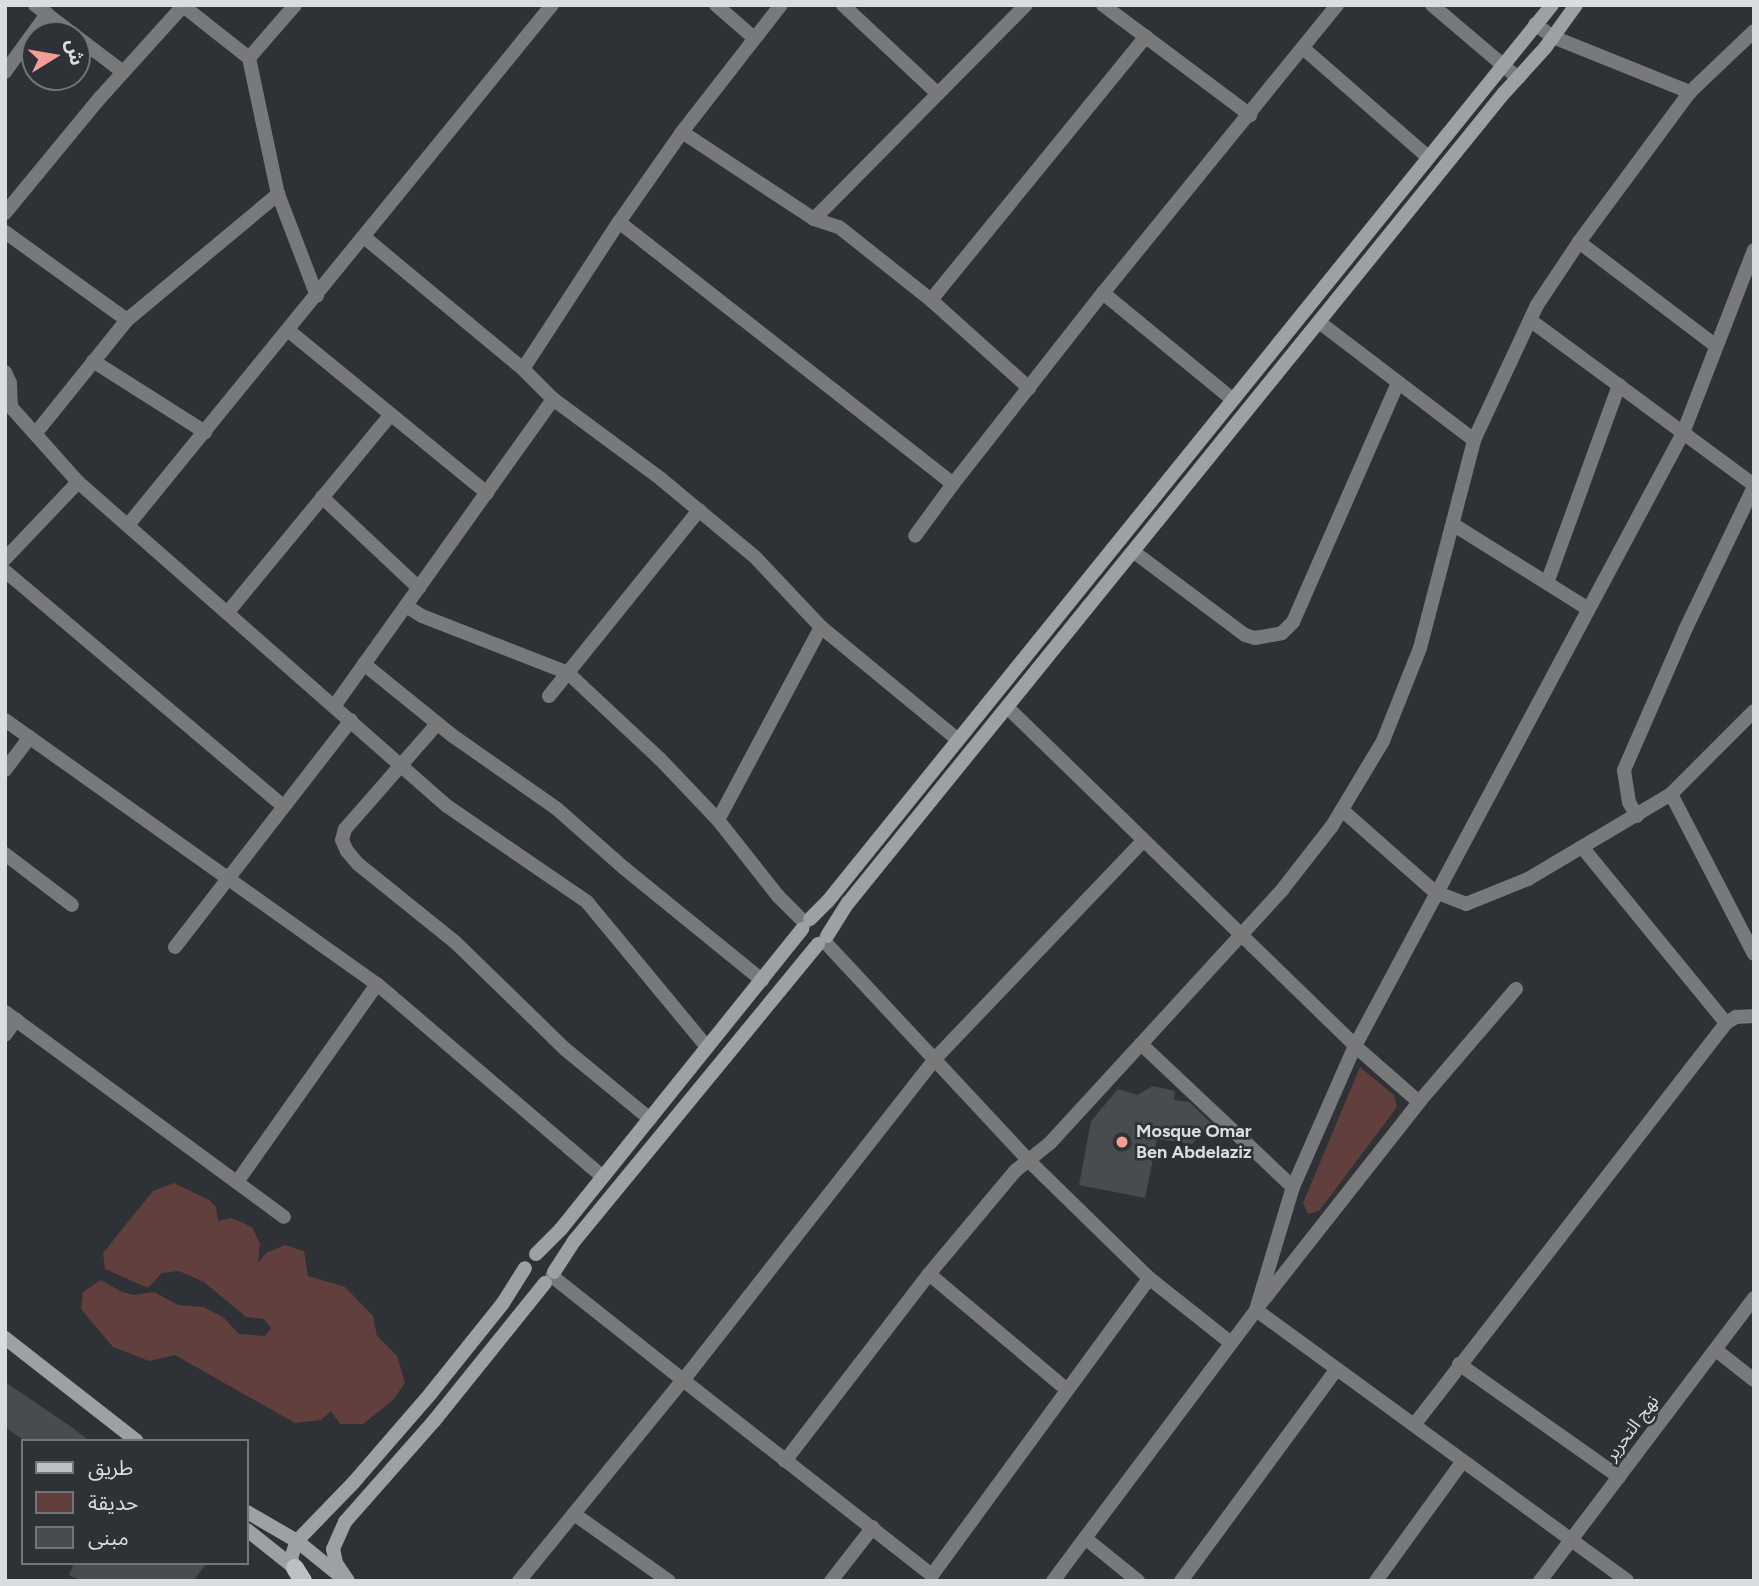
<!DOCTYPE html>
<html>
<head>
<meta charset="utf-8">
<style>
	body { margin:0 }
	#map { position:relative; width:1759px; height:1586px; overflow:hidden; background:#2e3135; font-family:Figtree,"Noto Sans Arabic",sans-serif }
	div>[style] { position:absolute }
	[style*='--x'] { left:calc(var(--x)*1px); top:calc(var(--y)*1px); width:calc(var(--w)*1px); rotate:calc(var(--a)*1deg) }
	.green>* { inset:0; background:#613f3c }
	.building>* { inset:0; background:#484c4f }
	.street>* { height:14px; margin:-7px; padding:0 7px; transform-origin:7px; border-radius:7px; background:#77797b }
	.secondary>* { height:14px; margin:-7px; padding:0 7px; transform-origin:7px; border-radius:7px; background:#9ea1a4 }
	.primary>* { height:18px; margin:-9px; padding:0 9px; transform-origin:9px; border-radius:9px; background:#bcc0c4 }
	.dots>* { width:19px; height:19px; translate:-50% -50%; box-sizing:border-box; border:4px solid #2e3135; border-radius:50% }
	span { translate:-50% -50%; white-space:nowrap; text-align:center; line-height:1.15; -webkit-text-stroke:5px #2e3135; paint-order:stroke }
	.poi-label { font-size:18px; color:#dadddf; font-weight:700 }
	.left { translate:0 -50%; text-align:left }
	.street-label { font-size:18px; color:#dadddf }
	.frame { position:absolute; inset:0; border:7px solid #dadddf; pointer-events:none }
	.legend { position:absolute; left:21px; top:1439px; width:228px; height:126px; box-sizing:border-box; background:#2e3135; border:2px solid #737679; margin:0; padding:9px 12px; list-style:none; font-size:21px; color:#dadddf }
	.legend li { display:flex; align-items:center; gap:14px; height:35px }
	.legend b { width:35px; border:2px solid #737679 }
	.north { position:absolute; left:21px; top:21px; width:70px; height:70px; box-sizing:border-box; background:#2e3135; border:2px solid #737679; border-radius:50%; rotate:79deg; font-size:19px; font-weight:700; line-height:28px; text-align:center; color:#dadddf }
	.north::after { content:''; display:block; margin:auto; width:24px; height:32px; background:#f59c96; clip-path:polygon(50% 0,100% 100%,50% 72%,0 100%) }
</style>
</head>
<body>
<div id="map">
	<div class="green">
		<i style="clip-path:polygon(1360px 1067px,1394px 1095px,1397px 1107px,1319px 1211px,1308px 1214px,1303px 1203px)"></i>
		<i style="clip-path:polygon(174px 1183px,209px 1200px,216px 1207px,218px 1221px,231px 1218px,252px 1227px,260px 1244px,258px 1263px,266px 1253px,285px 1245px,304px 1251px,308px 1276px,345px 1287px,373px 1316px,377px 1336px,397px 1356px,405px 1383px,393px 1400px,363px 1424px,340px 1424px,331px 1411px,321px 1420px,295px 1423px,175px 1355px,149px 1361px,113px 1347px,81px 1309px,83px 1292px,101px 1280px,122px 1292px,134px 1295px,154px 1292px,178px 1305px,203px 1307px,223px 1317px,239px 1334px,265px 1336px,271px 1328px,264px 1319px,246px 1317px,204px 1282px,179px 1271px,162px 1273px,148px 1288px,105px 1269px,103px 1253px,153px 1191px)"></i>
	</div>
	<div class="building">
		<i style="clip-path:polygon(1153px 1086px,1175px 1091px,1174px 1100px,1189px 1102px,1211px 1123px,1192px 1144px,1157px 1139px,1145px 1198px,1079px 1185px,1091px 1121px,1118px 1089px,1137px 1095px)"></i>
		<i style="clip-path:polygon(5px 1382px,70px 1426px,90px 1441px,25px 1441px,5px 1427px)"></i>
		<i style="clip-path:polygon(74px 1563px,207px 1563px,193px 1581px,82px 1581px,69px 1575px)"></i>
	</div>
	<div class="street">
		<i style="--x:35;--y:5;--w:49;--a:37.6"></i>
		<i style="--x:182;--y:5;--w:85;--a:38.3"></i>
		<i style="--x:249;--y:58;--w:139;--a:78"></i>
		<i style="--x:278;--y:194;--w:109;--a:69.1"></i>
		<i style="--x:716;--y:5;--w:50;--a:41"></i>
		<i style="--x:843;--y:5;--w:130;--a:43.1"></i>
		<i style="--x:1103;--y:5;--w:184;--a:36.8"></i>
		<i style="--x:1432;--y:5;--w:113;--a:40.3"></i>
		<i style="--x:1535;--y:24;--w:22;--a:36"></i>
		<i style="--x:1553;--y:37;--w:148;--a:21.9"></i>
		<i style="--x:77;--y:37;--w:58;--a:37.3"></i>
		<i style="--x:1303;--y:48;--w:166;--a:41.1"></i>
		<i style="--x:249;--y:58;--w:70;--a:-49"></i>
		<i style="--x:5;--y:72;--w:72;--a:-54.1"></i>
		<i style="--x:682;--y:132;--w:158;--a:33.4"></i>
		<i style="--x:814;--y:219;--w:26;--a:18"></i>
		<i style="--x:839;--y:227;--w:117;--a:38.4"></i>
		<i style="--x:931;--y:300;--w:132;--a:41.9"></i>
		<i style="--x:5;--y:213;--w:148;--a:-50.5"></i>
		<i style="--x:99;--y:99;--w:125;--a:-47.9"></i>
		<i style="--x:814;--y:219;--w:301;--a:-45.3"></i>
		<i style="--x:619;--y:222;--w:424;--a:38.1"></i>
		<i style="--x:953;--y:484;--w:64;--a:126.2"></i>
		<i style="--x:5;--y:232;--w:150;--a:35.8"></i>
		<i style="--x:127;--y:320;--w:146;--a:128.9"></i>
		<i style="--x:364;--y:237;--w:207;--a:39.7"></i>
		<i style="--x:523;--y:369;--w:42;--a:45"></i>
		<i style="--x:553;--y:399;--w:134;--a:36.5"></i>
		<i style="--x:661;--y:479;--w:122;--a:39.7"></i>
		<i style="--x:755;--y:557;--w:96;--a:46.7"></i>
		<i style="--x:821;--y:627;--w:176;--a:39.5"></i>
		<i style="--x:1579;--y:242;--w:172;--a:37.2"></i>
		<i style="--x:1103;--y:293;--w:167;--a:39.4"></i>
		<i style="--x:931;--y:300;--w:340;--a:-50.8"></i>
		<i style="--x:127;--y:320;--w:197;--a:-39.8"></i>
		<i style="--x:1530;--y:320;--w:278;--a:36.4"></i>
		<i style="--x:1319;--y:322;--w:195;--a:37.3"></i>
		<i style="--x:289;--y:331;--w:256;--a:39.3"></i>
		<i style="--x:93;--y:361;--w:133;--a:32.4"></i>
		<i style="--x:523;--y:369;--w:176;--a:-56.9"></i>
		<i style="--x:619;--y:222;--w:110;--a:-55"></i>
		<i style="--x:682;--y:132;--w:161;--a:-52.1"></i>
		<i style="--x:5;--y:372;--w:12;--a:66"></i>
		<i style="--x:10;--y:383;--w:24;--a:88"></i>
		<i style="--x:11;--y:407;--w:101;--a:48.2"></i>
		<i style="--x:78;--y:482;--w:491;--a:41.3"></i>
		<i style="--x:447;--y:806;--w:170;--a:34.4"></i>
		<i style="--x:587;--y:902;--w:188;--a:50.4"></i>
		<i style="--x:953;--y:484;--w:243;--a:-51.9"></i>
		<i style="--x:1103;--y:293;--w:371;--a:-50.9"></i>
		<i style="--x:322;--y:497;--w:133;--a:43.2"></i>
		<i style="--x:128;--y:525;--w:671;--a:-50.81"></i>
		<i style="--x:1454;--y:525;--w:157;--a:32"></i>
		<i style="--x:1134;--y:552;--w:139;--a:36.8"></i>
		<i style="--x:1245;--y:635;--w:10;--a:17"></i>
		<i style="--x:1255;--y:638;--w:27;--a:-10"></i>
		<i style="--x:1282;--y:633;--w:16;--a:-45"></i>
		<i style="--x:1293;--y:622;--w:261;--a:-66.3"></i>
		<i style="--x:5;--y:559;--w:106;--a:-46.5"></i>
		<i style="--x:5;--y:571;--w:365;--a:40.2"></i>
		<i style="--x:1547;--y:583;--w:211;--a:-70"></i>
		<i style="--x:406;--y:606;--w:19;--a:32"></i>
		<i style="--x:422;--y:616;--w:157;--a:21.3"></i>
		<i style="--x:568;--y:673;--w:126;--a:43.1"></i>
		<i style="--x:660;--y:759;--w:84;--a:46.4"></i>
		<i style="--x:718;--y:820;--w:97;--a:51.7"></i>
		<i style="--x:778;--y:896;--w:38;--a:45"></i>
		<i style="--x:228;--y:612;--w:256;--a:-50.5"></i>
		<i style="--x:364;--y:664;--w:114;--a:39"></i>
		<i style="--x:453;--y:736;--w:126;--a:35"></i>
		<i style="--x:556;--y:808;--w:91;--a:41.4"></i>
		<i style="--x:624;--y:868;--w:178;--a:39.1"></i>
		<i style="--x:549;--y:696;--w:239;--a:-51.1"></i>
		<i style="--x:335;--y:705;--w:376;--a:-54.5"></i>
		<i style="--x:1007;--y:707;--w:486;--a:44.2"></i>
		<i style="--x:1355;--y:1046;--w:85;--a:41.2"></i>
		<i style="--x:5;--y:720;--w:456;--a:35.4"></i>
		<i style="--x:377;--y:984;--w:297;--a:40.5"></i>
		<i style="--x:437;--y:724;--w:140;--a:131.2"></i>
		<i style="--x:345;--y:829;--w:11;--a:105"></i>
		<i style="--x:342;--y:840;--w:12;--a:66"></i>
		<i style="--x:347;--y:851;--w:17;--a:50"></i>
		<i style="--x:358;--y:864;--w:124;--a:38.8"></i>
		<i style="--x:455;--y:942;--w:153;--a:44.2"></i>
		<i style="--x:565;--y:1049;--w:110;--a:39.5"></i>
		<i style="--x:5;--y:770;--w:41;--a:-52.9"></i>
		<i style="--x:1671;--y:794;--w:180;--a:62.6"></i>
		<i style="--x:1342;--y:810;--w:124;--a:41.4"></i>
		<i style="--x:1435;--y:892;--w:33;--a:21"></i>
		<i style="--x:1466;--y:904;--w:67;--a:-22"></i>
		<i style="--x:1528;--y:879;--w:166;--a:-30.7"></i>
		<i style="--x:1671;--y:794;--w:117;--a:-45"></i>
		<i style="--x:1637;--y:816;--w:16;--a:-120"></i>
		<i style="--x:1629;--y:802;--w:32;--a:-99"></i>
		<i style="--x:1624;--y:770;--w:155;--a:-66.4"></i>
		<i style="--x:1686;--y:628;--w:157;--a:-64.3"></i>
		<i style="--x:718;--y:820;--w:219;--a:-61.9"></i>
		<i style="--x:1143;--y:841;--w:301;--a:133.7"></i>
		<i style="--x:935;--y:1059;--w:408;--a:128.1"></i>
		<i style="--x:683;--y:1380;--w:316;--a:38.1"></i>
		<i style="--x:932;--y:1575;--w:368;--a:-53.8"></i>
		<i style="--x:1582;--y:847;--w:227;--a:50.7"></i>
		<i style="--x:5;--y:854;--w:84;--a:37.3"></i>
		<i style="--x:824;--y:941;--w:299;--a:47"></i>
		<i style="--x:1028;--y:1160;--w:169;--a:44.3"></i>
		<i style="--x:1149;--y:1278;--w:105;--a:38.4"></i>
		<i style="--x:175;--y:947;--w:287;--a:-52.2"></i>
		<i style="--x:5;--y:1012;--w:346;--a:36.3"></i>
		<i style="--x:5;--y:1035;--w:19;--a:-54"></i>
		<i style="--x:1141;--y:1044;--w:209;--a:43.3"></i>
		<i style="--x:237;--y:1182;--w:242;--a:-54.7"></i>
		<i style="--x:929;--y:1274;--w:179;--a:40"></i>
		<i style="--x:1261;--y:1303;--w:256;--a:-51.8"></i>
		<i style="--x:1419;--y:1102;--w:149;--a:-49.4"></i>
		<i style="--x:1256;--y:1310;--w:128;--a:-73.3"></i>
		<i style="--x:1293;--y:1187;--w:154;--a:-66.3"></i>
		<i style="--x:1355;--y:1046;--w:695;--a:-61.85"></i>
		<i style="--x:1683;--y:433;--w:196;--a:-68.8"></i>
		<i style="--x:1716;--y:1350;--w:48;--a:38.3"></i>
		<i style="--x:1459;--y:1364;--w:196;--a:35.2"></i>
		<i style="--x:1414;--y:1425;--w:509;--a:-52.18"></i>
		<i style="--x:1726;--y:1023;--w:12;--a:-31"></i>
		<i style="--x:1736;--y:1017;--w:18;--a:-3"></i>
		<i style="--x:785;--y:1461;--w:236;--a:-52.4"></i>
		<i style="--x:929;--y:1274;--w:134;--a:-50.1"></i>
		<i style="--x:1015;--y:1171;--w:45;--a:-38.7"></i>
		<i style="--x:1050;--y:1143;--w:134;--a:-47.4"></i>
		<i style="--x:1141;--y:1044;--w:209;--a:-47.5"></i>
		<i style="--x:1282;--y:890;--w:81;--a:-52"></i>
		<i style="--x:1332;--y:826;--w:99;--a:-59"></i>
		<i style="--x:1383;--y:741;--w:100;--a:-68.3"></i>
		<i style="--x:1420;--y:648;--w:215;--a:-75.4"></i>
		<i style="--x:1474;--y:440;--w:149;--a:-65"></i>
		<i style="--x:1537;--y:305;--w:76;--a:-56.3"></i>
		<i style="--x:1579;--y:242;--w:187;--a:-53.5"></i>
		<i style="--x:1690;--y:92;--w:88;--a:-43.6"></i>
		<i style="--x:574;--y:1514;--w:116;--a:35.2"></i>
		<i style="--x:519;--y:1581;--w:259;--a:-50.8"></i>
		<i style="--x:683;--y:1380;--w:167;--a:-141.6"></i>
		<i style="--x:831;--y:1581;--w:68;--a:-52.1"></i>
		<i style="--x:1053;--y:1581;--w:54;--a:-53.3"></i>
		<i style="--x:1138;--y:1581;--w:68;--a:-140.9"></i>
		<i style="--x:1085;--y:1538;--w:285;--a:-53.1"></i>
		<i style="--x:1256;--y:1310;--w:459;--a:36.1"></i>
		<i style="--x:1181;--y:1581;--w:262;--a:-53.7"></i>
		<i style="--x:1376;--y:1581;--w:148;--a:-54.1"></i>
		<i style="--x:1540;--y:1581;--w:355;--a:-52.9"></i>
	</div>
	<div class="secondary">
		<i style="--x:810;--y:919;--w:25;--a:-45"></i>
		<i style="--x:828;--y:901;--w:1152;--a:-51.06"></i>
		<i style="--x:827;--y:936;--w:39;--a:-58"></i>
		<i style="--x:848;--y:903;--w:1042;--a:-51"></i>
		<i style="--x:1504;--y:93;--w:61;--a:-47.7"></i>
		<i style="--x:1545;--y:48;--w:53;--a:-54.2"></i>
		<i style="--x:536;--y:1254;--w:35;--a:-45"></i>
		<i style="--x:561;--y:1229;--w:385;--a:-51.2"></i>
		<i style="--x:554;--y:1272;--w:38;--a:-57"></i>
		<i style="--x:575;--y:1240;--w:383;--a:-50.6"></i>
		<i style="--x:5;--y:1338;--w:167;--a:38"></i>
		<i style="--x:247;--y:1512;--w:58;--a:30.1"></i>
		<i style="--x:297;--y:1541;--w:55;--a:39.1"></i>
		<i style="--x:247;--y:1530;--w:61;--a:38.4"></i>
		<i style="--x:295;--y:1568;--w:11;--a:-112"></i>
		<i style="--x:291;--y:1558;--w:18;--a:-71"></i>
		<i style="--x:297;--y:1541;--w:82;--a:-46"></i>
		<i style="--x:354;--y:1482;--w:118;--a:-49.1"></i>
		<i style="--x:431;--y:1393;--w:115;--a:-51.3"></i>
		<i style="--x:503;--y:1303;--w:41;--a:-57.8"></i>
		<i style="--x:348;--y:1581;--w:22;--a:-124"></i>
		<i style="--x:336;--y:1563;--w:14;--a:-102"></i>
		<i style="--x:333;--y:1549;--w:30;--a:-66"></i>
		<i style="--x:345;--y:1522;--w:135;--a:-48.6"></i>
		<i style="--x:434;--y:1421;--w:177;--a:-51.2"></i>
	</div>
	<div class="primary">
		<i style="--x:295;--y:1568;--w:15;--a:58"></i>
	</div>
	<div class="dots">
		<i style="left:1122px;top:1142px;background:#f59c96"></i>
	</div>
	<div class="poi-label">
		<span class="left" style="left:1136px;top:1142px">Mosque Omar<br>Ben Abdelaziz</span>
	</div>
	<div class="street-label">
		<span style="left:1632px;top:1428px;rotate:-53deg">نهج التحرير</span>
	</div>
	<div class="frame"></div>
	<ul class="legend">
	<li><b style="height:9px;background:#bcc0c4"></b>طريق</li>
	<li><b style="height:19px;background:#613f3c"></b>حديقة</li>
	<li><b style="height:19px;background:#484c4f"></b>مبنى</li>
	</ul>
	<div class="north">ش</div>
</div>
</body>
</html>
